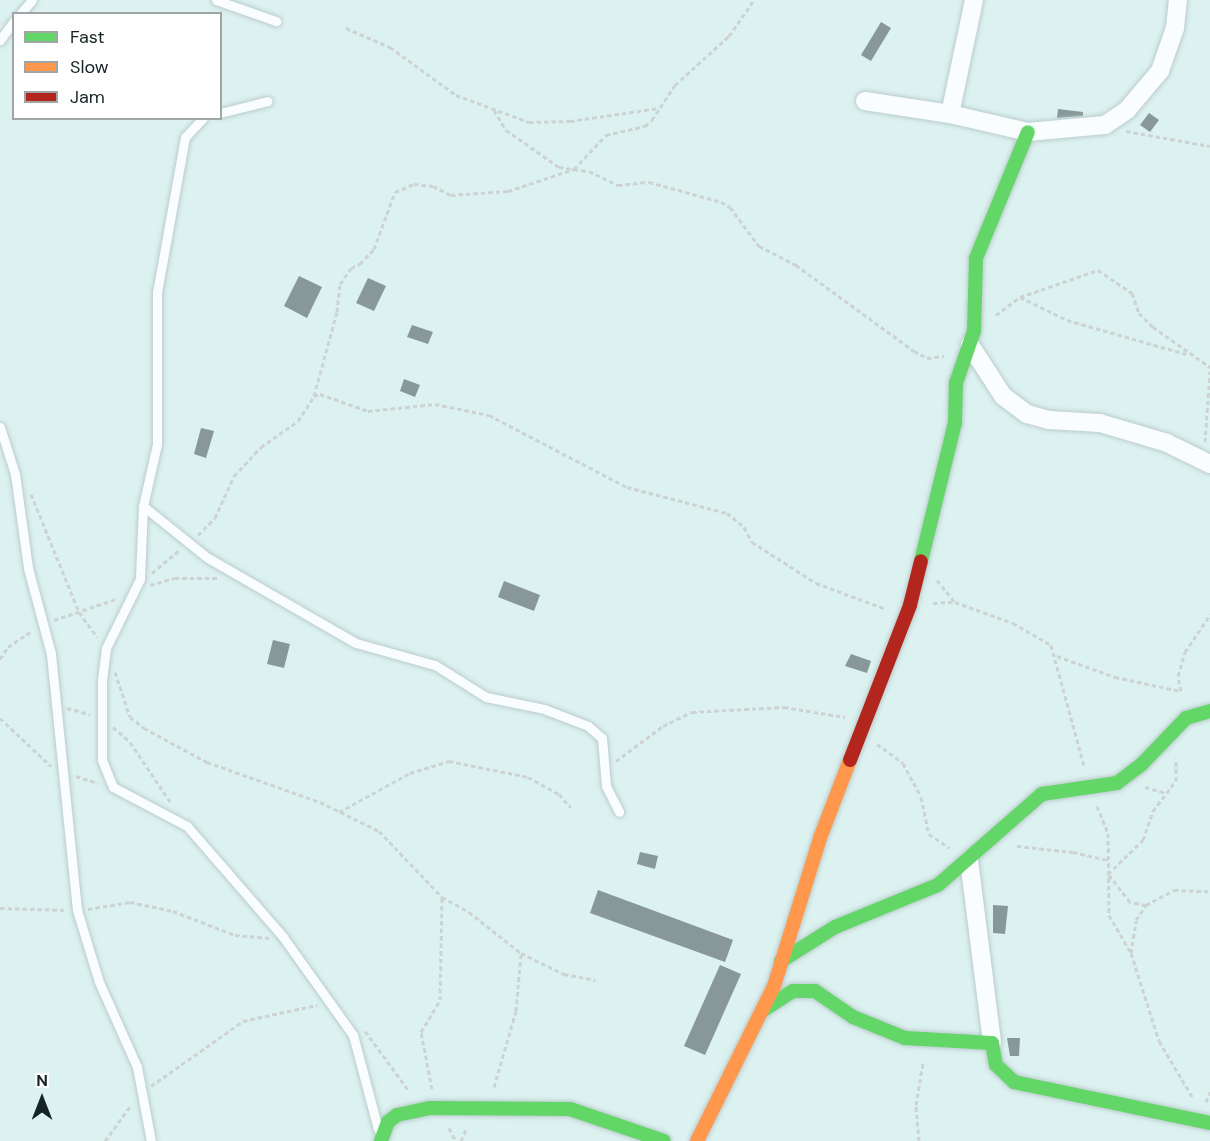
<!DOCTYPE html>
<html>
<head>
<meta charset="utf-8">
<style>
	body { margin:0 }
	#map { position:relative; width:1210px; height:1141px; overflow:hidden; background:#dcf2f1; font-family:"DM Sans",sans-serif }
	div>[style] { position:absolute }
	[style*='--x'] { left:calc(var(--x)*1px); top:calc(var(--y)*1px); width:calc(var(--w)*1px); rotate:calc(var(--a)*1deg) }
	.building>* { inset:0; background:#889899 }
	.path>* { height:3px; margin-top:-1.5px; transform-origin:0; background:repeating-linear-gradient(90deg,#cdd3d3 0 4.5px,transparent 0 7.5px) }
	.roads { filter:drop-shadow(0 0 2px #bcc) drop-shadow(0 0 2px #bcc) }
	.lane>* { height:9px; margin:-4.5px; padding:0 4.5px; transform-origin:4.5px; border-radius:4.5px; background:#fafdfd }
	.street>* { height:18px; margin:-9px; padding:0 9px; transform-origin:9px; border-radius:9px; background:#fafdfd }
	.fast>* { height:14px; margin:-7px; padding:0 7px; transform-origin:7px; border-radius:7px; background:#63d668 }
	.slow>* { height:14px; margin:-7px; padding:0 7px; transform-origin:7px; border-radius:7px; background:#ff974d }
	.jam>* { height:14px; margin:-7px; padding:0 7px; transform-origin:7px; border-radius:7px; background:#b3261e }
	span { translate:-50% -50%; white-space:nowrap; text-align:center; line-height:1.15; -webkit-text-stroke:6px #fefefe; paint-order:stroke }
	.legend { position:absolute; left:12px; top:12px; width:210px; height:108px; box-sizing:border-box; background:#fefefe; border:2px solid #a0a6a6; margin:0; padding:8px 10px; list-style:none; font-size:18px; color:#142323 }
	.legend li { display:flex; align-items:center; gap:12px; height:30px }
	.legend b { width:30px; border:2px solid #a0a6a6 }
	.north { position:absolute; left:12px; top:1069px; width:60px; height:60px; -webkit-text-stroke:4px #fefefe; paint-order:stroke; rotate:0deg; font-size:16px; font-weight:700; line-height:24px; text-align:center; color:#142323 }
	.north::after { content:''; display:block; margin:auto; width:21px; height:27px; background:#142323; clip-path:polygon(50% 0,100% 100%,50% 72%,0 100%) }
</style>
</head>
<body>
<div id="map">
	<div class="building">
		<i style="clip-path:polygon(881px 22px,891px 28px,871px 61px,861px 55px)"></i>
		<i style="clip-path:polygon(1058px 109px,1083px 112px,1083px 116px,1057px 118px)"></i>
		<i style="clip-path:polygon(1149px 113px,1159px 120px,1150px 132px,1140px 125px)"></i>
		<i style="clip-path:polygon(299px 276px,322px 287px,307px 318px,284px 306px)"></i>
		<i style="clip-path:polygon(368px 278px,386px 286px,374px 311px,356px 303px)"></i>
		<i style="clip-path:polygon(412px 325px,433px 332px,428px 344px,407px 337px)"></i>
		<i style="clip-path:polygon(404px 379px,420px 385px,415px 397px,400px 391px)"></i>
		<i style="clip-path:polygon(201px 428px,214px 431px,206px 458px,194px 454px)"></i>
		<i style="clip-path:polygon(504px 581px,540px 595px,534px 611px,498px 597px)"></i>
		<i style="clip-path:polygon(273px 640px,290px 644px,284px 668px,267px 664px)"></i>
		<i style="clip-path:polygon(851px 654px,871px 661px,867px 673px,845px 666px)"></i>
		<i style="clip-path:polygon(640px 852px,658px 856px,655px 869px,637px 864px)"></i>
		<i style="clip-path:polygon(598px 890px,733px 940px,725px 962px,590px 913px)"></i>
		<i style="clip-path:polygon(993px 905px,1008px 906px,1005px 934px,993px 933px)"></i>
		<i style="clip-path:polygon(720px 965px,741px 974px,705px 1055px,684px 1046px)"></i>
		<i style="clip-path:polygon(1007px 1038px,1020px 1038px,1019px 1056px,1010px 1056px)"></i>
	</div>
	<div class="path">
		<i style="--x:346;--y:28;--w:48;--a:23.4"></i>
		<i style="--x:390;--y:47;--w:82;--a:36"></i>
		<i style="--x:456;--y:95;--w:78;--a:20.3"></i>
		<i style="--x:529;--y:122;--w:41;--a:-1.4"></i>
		<i style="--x:570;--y:121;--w:90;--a:-8.3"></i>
		<i style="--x:494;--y:110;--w:23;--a:59"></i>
		<i style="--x:506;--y:130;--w:65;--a:34.9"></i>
		<i style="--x:559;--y:167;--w:30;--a:8"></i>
		<i style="--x:589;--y:171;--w:32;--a:26"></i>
		<i style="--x:618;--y:185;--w:31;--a:-6"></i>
		<i style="--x:649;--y:182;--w:75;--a:15.5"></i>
		<i style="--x:721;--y:202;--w:10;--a:29"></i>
		<i style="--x:730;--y:207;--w:49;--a:53.4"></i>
		<i style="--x:759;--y:246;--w:42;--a:27.2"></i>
		<i style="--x:796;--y:265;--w:146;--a:36.1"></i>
		<i style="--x:914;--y:351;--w:15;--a:28"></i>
		<i style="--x:927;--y:358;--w:17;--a:-7"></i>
		<i style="--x:1126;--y:131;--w:85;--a:10.1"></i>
		<i style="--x:1020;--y:297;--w:52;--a:26.1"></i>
		<i style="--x:1067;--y:320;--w:124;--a:15.9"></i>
		<i style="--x:996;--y:315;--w:30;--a:-37"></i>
		<i style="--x:1020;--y:297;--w:83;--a:-19.1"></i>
		<i style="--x:1098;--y:270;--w:41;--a:34.1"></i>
		<i style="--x:1132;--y:293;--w:21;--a:71"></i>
		<i style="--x:1139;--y:313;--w:20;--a:45"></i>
		<i style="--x:1153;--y:327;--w:70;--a:35.1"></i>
		<i style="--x:314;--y:396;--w:87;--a:-74.7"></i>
		<i style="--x:337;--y:312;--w:28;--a:-84"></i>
		<i style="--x:340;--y:284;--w:19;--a:-55"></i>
		<i style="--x:351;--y:268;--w:10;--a:-24"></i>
		<i style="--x:360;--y:264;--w:21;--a:-47"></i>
		<i style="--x:374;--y:249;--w:61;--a:-69.8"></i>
		<i style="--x:395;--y:192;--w:21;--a:-23"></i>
		<i style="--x:414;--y:184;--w:19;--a:6"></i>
		<i style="--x:433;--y:186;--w:20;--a:27"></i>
		<i style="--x:451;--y:195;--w:57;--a:-4"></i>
		<i style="--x:508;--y:191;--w:70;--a:-18.4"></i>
		<i style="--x:574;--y:169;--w:47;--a:-46.7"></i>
		<i style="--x:606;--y:135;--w:40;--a:-13"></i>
		<i style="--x:645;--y:126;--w:9;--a:-41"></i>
		<i style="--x:652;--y:120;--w:42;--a:-56.7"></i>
		<i style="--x:675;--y:85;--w:73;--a:-42.2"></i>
		<i style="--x:729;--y:36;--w:44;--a:-55.2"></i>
		<i style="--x:1205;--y:442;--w:71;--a:-86"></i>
		<i style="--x:31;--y:494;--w:127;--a:67.9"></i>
		<i style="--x:79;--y:612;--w:31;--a:54"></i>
		<i style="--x:198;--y:535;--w:24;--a:-45"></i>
		<i style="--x:215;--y:518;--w:46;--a:-65.7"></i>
		<i style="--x:234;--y:476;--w:40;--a:-47"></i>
		<i style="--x:261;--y:447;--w:45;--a:-35.1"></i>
		<i style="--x:298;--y:421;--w:30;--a:-57"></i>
		<i style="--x:314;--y:396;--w:6;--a:-18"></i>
		<i style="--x:320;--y:394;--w:51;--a:19.5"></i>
		<i style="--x:368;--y:411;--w:67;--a:-6"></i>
		<i style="--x:435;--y:404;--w:55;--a:11.5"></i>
		<i style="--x:489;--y:415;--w:156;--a:27.6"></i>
		<i style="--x:627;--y:487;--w:103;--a:14.6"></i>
		<i style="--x:727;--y:513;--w:22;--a:39"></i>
		<i style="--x:744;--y:527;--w:17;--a:62"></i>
		<i style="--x:752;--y:542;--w:76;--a:32.6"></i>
		<i style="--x:816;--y:583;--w:75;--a:20.4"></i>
		<i style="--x:152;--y:573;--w:35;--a:-40"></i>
		<i style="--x:937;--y:580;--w:28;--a:51"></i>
		<i style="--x:955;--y:602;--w:62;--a:19.9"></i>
		<i style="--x:1013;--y:623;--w:44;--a:30.1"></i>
		<i style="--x:1051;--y:645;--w:125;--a:74.7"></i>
		<i style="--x:150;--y:585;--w:26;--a:-16"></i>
		<i style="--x:175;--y:578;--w:42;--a:0"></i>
		<i style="--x:933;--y:603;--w:22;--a:-3"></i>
		<i style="--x:54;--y:620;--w:65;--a:-18.7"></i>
		<i style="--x:1057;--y:656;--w:62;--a:19.9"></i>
		<i style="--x:1115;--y:677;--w:67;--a:12"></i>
		<i style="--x:0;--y:659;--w:14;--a:-56"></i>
		<i style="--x:8;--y:647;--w:29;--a:-34"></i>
		<i style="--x:115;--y:672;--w:47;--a:71.6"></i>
		<i style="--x:130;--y:717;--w:18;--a:38"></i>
		<i style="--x:144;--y:728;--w:72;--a:28.4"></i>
		<i style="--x:207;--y:762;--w:120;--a:19.5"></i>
		<i style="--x:320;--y:802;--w:66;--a:26.2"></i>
		<i style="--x:379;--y:831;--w:91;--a:46.3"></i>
		<i style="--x:442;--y:897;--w:31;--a:29"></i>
		<i style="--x:469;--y:912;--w:66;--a:38.3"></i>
		<i style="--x:521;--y:953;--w:48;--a:26"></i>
		<i style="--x:564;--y:974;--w:32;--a:11"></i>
		<i style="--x:1181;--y:691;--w:15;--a:-101"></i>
		<i style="--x:1178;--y:676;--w:25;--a:-74"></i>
		<i style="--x:1185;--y:652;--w:45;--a:-56"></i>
		<i style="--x:67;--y:708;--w:24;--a:15"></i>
		<i style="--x:0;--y:718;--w:70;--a:43.3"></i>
		<i style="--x:113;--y:727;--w:23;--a:41"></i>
		<i style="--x:130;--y:742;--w:73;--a:56.1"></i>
		<i style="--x:877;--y:744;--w:32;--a:36"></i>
		<i style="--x:903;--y:763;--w:38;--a:62"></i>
		<i style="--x:921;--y:797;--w:38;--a:78"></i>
		<i style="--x:929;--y:834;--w:25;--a:34"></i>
		<i style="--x:616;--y:761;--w:59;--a:-36.7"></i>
		<i style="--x:663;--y:726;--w:32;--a:-26"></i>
		<i style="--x:692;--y:712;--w:92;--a:-3.1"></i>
		<i style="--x:784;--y:707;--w:62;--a:9.3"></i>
		<i style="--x:76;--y:776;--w:23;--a:18"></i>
		<i style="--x:1145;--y:787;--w:22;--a:16"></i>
		<i style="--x:1097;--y:806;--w:29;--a:68"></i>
		<i style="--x:1108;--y:833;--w:82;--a:89.3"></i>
		<i style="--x:1109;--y:915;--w:44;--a:59.9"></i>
		<i style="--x:1131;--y:953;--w:92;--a:72.3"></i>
		<i style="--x:1159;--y:1041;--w:66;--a:59.2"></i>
		<i style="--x:339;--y:812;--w:81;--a:-28.8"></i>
		<i style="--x:410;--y:773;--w:41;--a:-17.1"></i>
		<i style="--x:449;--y:761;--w:81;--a:11.4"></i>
		<i style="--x:528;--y:777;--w:35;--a:29"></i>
		<i style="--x:559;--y:794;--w:18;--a:49"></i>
		<i style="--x:1017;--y:846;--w:56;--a:6.1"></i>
		<i style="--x:1073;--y:852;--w:36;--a:13"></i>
		<i style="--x:1146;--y:905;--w:16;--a:-169"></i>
		<i style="--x:1130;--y:902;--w:36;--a:-128"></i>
		<i style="--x:1108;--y:874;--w:49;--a:-44.2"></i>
		<i style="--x:1143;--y:840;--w:31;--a:-71"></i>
		<i style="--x:1153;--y:811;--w:38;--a:-53"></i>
		<i style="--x:1176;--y:781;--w:23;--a:-90"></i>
		<i style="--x:0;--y:908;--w:66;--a:1.7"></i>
		<i style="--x:88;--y:909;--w:43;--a:-9.5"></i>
		<i style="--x:130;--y:902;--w:44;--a:11.8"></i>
		<i style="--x:173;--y:911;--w:66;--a:21.2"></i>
		<i style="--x:235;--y:935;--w:35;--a:5"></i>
		<i style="--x:1131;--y:953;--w:33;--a:-81"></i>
		<i style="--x:1136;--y:920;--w:18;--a:-56"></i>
		<i style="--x:1146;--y:905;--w:32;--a:-28"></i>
		<i style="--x:1174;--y:890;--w:36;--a:2"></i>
		<i style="--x:365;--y:1031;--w:74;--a:53.7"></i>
		<i style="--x:151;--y:1086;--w:113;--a:-35.2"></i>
		<i style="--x:243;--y:1021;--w:76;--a:-12.2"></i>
		<i style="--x:494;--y:1087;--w:79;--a:-73.9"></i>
		<i style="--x:516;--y:1011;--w:57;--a:-85"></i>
		<i style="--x:432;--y:1089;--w:58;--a:-100.9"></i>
		<i style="--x:421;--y:1032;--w:37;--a:-59"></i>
		<i style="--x:440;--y:1000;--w:103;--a:-88.9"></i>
		<i style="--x:1206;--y:1102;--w:11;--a:-68"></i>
		<i style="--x:449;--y:1128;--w:15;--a:62"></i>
		<i style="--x:105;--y:1141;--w:44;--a:-54.2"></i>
		<i style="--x:461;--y:1141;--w:13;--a:-67"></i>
		<i style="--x:919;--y:1141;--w:36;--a:-95"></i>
		<i style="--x:916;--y:1105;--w:43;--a:-80.5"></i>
	</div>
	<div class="roads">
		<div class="lane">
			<i style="--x:216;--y:0;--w:64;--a:19.3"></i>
			<i style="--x:20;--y:14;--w:18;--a:-49"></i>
			<i style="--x:0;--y:40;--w:24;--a:-54"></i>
			<i style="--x:220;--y:113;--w:49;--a:-14"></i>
			<i style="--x:203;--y:118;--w:26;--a:133"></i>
			<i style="--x:185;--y:137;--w:158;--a:100.2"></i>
			<i style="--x:157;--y:293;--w:151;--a:90"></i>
			<i style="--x:157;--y:444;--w:64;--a:102.7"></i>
			<i style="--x:143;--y:506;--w:73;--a:92.4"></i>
			<i style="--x:140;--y:579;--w:77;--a:116.2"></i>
			<i style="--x:106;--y:648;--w:32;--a:97"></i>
			<i style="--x:102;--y:680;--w:80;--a:90"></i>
			<i style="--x:102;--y:760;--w:29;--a:68"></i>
			<i style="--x:113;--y:787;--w:84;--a:27.8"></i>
			<i style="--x:187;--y:826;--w:147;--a:49.1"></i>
			<i style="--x:283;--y:937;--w:120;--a:54.5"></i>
			<i style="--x:353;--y:1035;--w:97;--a:75.1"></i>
			<i style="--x:0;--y:427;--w:49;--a:72.3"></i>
			<i style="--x:15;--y:474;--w:95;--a:82.1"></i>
			<i style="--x:28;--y:568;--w:89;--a:75"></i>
			<i style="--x:51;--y:654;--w:257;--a:84.2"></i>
			<i style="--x:77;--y:910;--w:75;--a:73"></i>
			<i style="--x:99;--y:982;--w:93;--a:65.9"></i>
			<i style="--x:137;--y:1067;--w:75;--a:79.3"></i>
			<i style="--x:143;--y:506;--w:83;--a:38.7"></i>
			<i style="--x:208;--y:558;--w:171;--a:29.9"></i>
			<i style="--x:356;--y:643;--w:82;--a:15.6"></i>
			<i style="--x:435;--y:665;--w:60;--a:32.1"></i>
			<i style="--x:486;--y:697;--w:59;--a:11.7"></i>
			<i style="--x:544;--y:709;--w:47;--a:21.1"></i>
			<i style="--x:588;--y:726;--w:18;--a:41"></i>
			<i style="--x:602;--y:738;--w:48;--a:85.2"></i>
			<i style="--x:606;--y:786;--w:29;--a:63"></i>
		</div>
		<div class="street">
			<i style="--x:865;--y:101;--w:86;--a:8.7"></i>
			<i style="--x:950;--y:114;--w:80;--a:13"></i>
			<i style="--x:1028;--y:132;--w:77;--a:-5.2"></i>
			<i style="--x:1105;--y:125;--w:27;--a:-34"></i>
			<i style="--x:1127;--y:110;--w:51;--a:-49.8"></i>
			<i style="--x:1160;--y:71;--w:46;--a:-70.8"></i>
			<i style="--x:1175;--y:28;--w:28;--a:-84"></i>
			<i style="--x:950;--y:114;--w:116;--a:-78.1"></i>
			<i style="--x:970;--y:345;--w:61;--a:57.1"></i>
			<i style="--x:1003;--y:396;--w:30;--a:37"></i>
			<i style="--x:1027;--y:414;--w:23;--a:15"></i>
			<i style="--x:1049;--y:420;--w:51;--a:3.4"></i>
			<i style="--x:1100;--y:423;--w:70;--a:16.6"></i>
			<i style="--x:1167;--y:443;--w:48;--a:26"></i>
			<i style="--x:969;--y:860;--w:184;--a:82.8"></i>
		</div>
		<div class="fast">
			<i style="--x:921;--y:561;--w:142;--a:-76.2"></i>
			<i style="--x:955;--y:423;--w:40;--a:-88.6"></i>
			<i style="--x:956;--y:383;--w:55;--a:-70.9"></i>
			<i style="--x:974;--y:331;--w:73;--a:-88.4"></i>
			<i style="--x:976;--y:258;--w:136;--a:-67.6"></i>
			<i style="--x:781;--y:961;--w:64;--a:-32.2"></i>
			<i style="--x:835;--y:927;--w:111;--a:-22.2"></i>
			<i style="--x:938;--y:885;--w:138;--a:-41.2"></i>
			<i style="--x:1042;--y:794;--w:76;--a:-8.3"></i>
			<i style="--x:1117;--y:783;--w:30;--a:-37"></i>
			<i style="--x:1141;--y:765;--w:65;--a:-46.2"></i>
			<i style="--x:1186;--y:718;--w:25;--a:-16"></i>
			<i style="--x:762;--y:1011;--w:37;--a:-33"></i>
			<i style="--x:793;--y:991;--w:22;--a:0"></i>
			<i style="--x:815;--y:991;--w:46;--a:34.4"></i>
			<i style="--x:853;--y:1017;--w:56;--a:22"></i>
			<i style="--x:905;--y:1038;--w:87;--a:3.3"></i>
			<i style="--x:992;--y:1043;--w:22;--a:80"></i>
			<i style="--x:996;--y:1065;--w:25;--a:43"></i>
			<i style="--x:1014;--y:1082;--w:200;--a:11.8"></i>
			<i style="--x:381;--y:1141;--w:20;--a:-70"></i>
			<i style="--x:388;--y:1122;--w:11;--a:-38"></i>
			<i style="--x:397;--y:1115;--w:34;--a:-12"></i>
			<i style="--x:430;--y:1108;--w:140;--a:0.4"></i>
			<i style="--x:570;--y:1109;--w:99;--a:18.8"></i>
		</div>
		<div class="slow">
			<i style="--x:697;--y:1141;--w:173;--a:-63.6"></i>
			<i style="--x:774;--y:986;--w:155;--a:-72.7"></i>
			<i style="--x:820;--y:838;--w:84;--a:-69"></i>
		</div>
		<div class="jam">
			<i style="--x:850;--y:760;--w:166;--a:-68.8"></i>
			<i style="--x:910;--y:605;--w:45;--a:-76"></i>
		</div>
	</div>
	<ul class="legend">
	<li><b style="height:8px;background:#63d668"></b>Fast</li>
	<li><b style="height:8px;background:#ff974d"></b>Slow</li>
	<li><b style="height:8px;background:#b3261e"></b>Jam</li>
	</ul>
	<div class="north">N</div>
</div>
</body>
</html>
